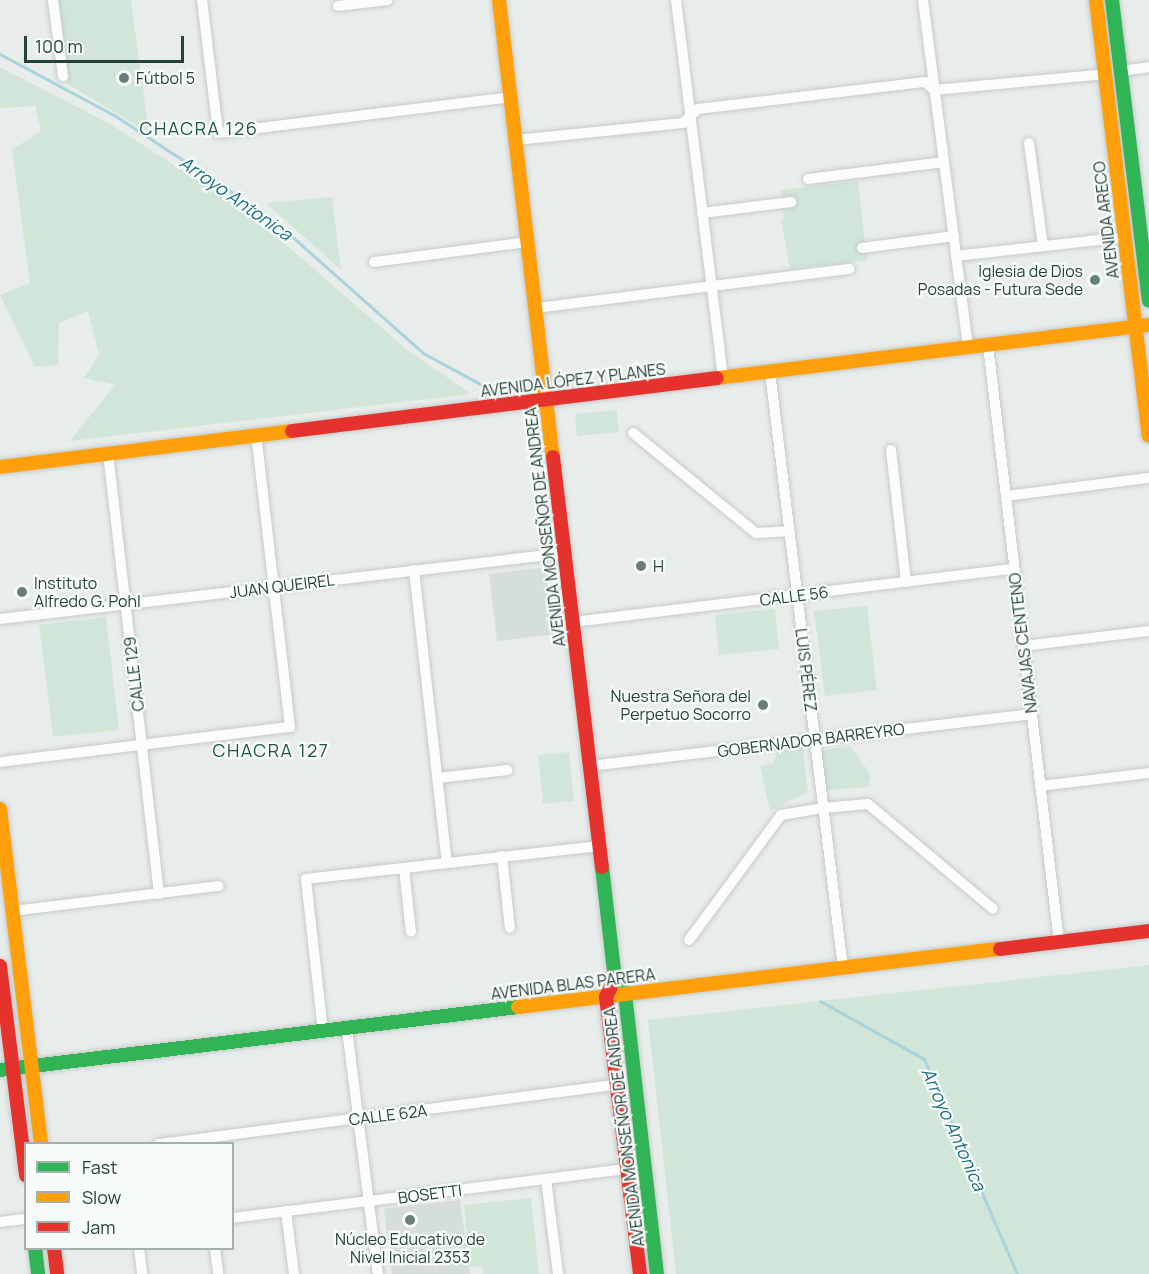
<!DOCTYPE html>
<html>
<head>
<meta charset="utf-8">
<style>
	body { margin:0 }
	#map { position:relative; width:1149px; height:1274px; overflow:hidden; background:#e8edeb; font-family:Manrope,sans-serif }
	div>[style] { position:absolute }
	[style*='--x'] { left:calc(var(--x)*1px); top:calc(var(--y)*1px); width:calc(var(--w)*1px); rotate:calc(var(--a)*1deg) }
	.built>* { inset:0; background:#d6dedb }
	.green>* { inset:0; background:#d1e6d8 }
	.stream>* { height:3px; margin:-1.5px; padding:0 1.5px; transform-origin:1.5px; border-radius:1.5px; background:#a9d4db }
	.roads { filter:drop-shadow(0 0 2px #c5cac8) drop-shadow(0 0 2px #c5cac8) }
	.street>* { height:10px; margin:-5px; padding:0 5px; transform-origin:5px; border-radius:5px; background:#fcfcfc }
	.fast>* { height:14px; margin:-7px; padding:0 7px; transform-origin:7px; border-radius:7px; background:#30b455 }
	.slow>* { height:14px; margin:-7px; padding:0 7px; transform-origin:7px; border-radius:7px; background:#ff9f0a }
	.jam>* { height:14px; margin:-7px; padding:0 7px; transform-origin:7px; border-radius:7px; background:#e5322d }
	.dots>* { width:16px; height:16px; translate:-50% -50%; box-sizing:border-box; border:3px solid #f7fbf9; border-radius:50% }
	span { translate:-50% -50%; white-space:nowrap; text-align:center; line-height:1.15; -webkit-text-stroke:4.5px #f7fbf9; paint-order:stroke }
	.poi-label { font-size:16px; color:#24423a }
	.left { translate:0 -50%; text-align:left }
	.right { translate:-100% -50%; text-align:right }
	.street-label { font-size:16px; color:#24423a }
	.neighbourhood-label { font-size:18px; color:#1f5548; letter-spacing:1.5px }
	.water-label { font-size:18px; color:#1c6f80; font-style:italic }
	.legend { position:absolute; left:24px; top:1142px; width:210px; height:108px; box-sizing:border-box; background:#f7fbf9; border:2px solid #a3b1ad; margin:0; padding:8px 10px; list-style:none; font-size:18px; color:#24423a }
	.legend li { display:flex; align-items:center; gap:12px; height:30px }
	.legend b { width:30px; border:2px solid #a3b1ad }
	.scale { position:absolute; left:24px; top:36px; width:160px; height:27px; box-sizing:border-box; border:3px solid #24423a; border-top:0; padding-left:8px; font-size:18px; line-height:21px; white-space:nowrap; color:#24423a; -webkit-text-stroke:4px #f7fbf9; paint-order:stroke }
</style>
</head>
<body>
<div id="map">
	<div class="built">
		<i style="clip-path:polygon(546px 567px,553px 634px,497px 641px,489px 574px)"></i>
		<i style="clip-path:polygon(460px 1200px,470px 1274px,392px 1274px,384px 1209px)"></i>
	</div>
	<div class="green">
		<i style="clip-path:polygon(58px 0,131px 0,149px 133px,68px 84px)"></i>
		<i style="clip-path:polygon(0 67px,110px 124px,227px 199px,283px 242px,406px 349px,471px 394px,70px 441px,115px 385px,84px 378px,99px 355px,88px 311px,59px 323px,58px 365px,35px 367px,0 295px,30px 283px,12px 150px,41px 131px,35px 106px,0 108px)"></i>
		<i style="clip-path:polygon(858px 181px,867px 260px,790px 269px,781px 221px,784px 220px,781px 190px)"></i>
		<i style="clip-path:polygon(332px 197px,341px 270px,266px 203px)"></i>
		<i style="clip-path:polygon(617px 410px,619px 432px,577px 436px,575px 414px)"></i>
		<i style="clip-path:polygon(867px 606px,877px 690px,825px 696px,814px 611px)"></i>
		<i style="clip-path:polygon(775px 609px,779px 649px,719px 655px,715px 615px)"></i>
		<i style="clip-path:polygon(106px 617px,119px 730px,53px 737px,39px 625px)"></i>
		<i style="clip-path:polygon(850px 746px,871px 775px,868px 787px,827px 790px,820px 755px,824px 750px)"></i>
		<i style="clip-path:polygon(803px 748px,808px 792px,770px 811px,760px 766px,773px 763px,778px 751px)"></i>
		<i style="clip-path:polygon(569px 752px,574px 801px,543px 804px,538px 755px)"></i>
		<i style="clip-path:polygon(1149px 965px,1149px 1274px,676px 1274px,648px 1020px)"></i>
		<i style="clip-path:polygon(621px 1016px,653px 1274px,647px 1274px,616px 1017px)"></i>
		<i style="clip-path:polygon(531px 1198px,539px 1274px,483px 1274px,482px 1266px,470px 1267px,464px 1205px)"></i>
	</div>
	<div class="stream">
		<i style="--x:0;--y:54;--w:129;--a:28.2"></i>
		<i style="--x:114;--y:115;--w:186;--a:33.2"></i>
		<i style="--x:270;--y:217;--w:205;--a:41.6"></i>
		<i style="--x:423;--y:353;--w:69;--a:28.4"></i>
		<i style="--x:820;--y:1001;--w:119;--a:29.1"></i>
		<i style="--x:924;--y:1059;--w:234;--a:66.6"></i>
	</div>
	<div class="roads">
		<div class="street">
			<i style="--x:53;--y:0;--w:77;--a:82.5"></i>
			<i style="--x:202;--y:0;--w:134;--a:83.1"></i>
			<i style="--x:218;--y:133;--w:295;--a:-7"></i>
			<i style="--x:676;--y:0;--w:381;--a:82.9"></i>
			<i style="--x:923;--y:0;--w:351;--a:82.6"></i>
			<i style="--x:338;--y:6;--w:50;--a:-6.8"></i>
			<i style="--x:1121;--y:71;--w:28;--a:-8"></i>
			<i style="--x:934;--y:90;--w:172;--a:-5.3"></i>
			<i style="--x:516;--y:140;--w:168;--a:-5.8"></i>
			<i style="--x:683;--y:123;--w:21;--a:-43"></i>
			<i style="--x:698;--y:109;--w:229;--a:-6.8"></i>
			<i style="--x:925;--y:82;--w:12;--a:42"></i>
			<i style="--x:1029;--y:143;--w:104;--a:82.3"></i>
			<i style="--x:808;--y:179;--w:137;--a:-7.1"></i>
			<i style="--x:702;--y:213;--w:90;--a:-7"></i>
			<i style="--x:862;--y:248;--w:93;--a:-7.4"></i>
			<i style="--x:956;--y:256;--w:170;--a:-6.4"></i>
			<i style="--x:374;--y:262;--w:155;--a:-7.4"></i>
			<i style="--x:536;--y:308;--w:316;--a:-7.1"></i>
			<i style="--x:988;--y:345;--w:601;--a:83.22"></i>
			<i style="--x:770;--y:372;--w:600;--a:83.02"></i>
			<i style="--x:633;--y:433;--w:159;--a:39.1"></i>
			<i style="--x:756;--y:533;--w:33;--a:-3"></i>
			<i style="--x:891;--y:450;--w:133;--a:83.5"></i>
			<i style="--x:108;--y:453;--w:444;--a:83.4"></i>
			<i style="--x:1006;--y:496;--w:144;--a:-7.2"></i>
			<i style="--x:414;--y:570;--w:294;--a:83.6"></i>
			<i style="--x:0;--y:619;--w:569;--a:-6.66"></i>
			<i style="--x:573;--y:622;--w:444;--a:-6.9"></i>
			<i style="--x:1023;--y:646;--w:127;--a:-6.8"></i>
			<i style="--x:0;--y:762;--w:292;--a:-6.9"></i>
			<i style="--x:290;--y:727;--w:294;--a:-96.6"></i>
			<i style="--x:590;--y:766;--w:445;--a:-6.7"></i>
			<i style="--x:438;--y:778;--w:70;--a:-6.5"></i>
			<i style="--x:1040;--y:786;--w:110;--a:-6.8"></i>
			<i style="--x:502;--y:856;--w:72;--a:83.7"></i>
			<i style="--x:404;--y:868;--w:64;--a:83.8"></i>
			<i style="--x:12;--y:911;--w:208;--a:-6.9"></i>
			<i style="--x:689;--y:940;--w:155;--a:-53.6"></i>
			<i style="--x:781;--y:815;--w:43;--a:-9.5"></i>
			<i style="--x:823;--y:808;--w:45;--a:-5.1"></i>
			<i style="--x:868;--y:804;--w:163;--a:40"></i>
			<i style="--x:347;--y:1029;--w:247;--a:82.8"></i>
			<i style="--x:323;--y:1031;--w:153;--a:-96.4"></i>
			<i style="--x:306;--y:879;--w:295;--a:-6.4"></i>
			<i style="--x:159;--y:1144;--w:461;--a:-7.4"></i>
			<i style="--x:546;--y:1179;--w:96;--a:82.8"></i>
			<i style="--x:286;--y:1211;--w:64;--a:82.8"></i>
			<i style="--x:232;--y:1218;--w:398;--a:-7.1"></i>
			<i style="--x:0;--y:1222;--w:26;--a:-7"></i>
			<i style="--x:139;--y:1248;--w:26;--a:83"></i>
			<i style="--x:215;--y:1248;--w:26;--a:83"></i>
		</div>
		<div class="fast">
			<i style="--x:1112;--y:0;--w:303;--a:83"></i>
			<i style="--x:602;--y:867;--w:113;--a:83.4"></i>
			<i style="--x:615;--y:979;--w:18;--a:56"></i>
			<i style="--x:625;--y:994;--w:282;--a:83.5"></i>
			<i style="--x:0;--y:1070;--w:522;--a:-6.93"></i>
			<i style="--x:35;--y:1248;--w:26;--a:83"></i>
		</div>
		<div class="slow">
			<i style="--x:499;--y:0;--w:460;--a:83.3"></i>
			<i style="--x:1096;--y:0;--w:439;--a:83.1"></i>
			<i style="--x:717;--y:378;--w:435;--a:-7"></i>
			<i style="--x:0;--y:467;--w:294;--a:-7"></i>
			<i style="--x:0;--y:809;--w:337;--a:83"></i>
			<i style="--x:518;--y:1007;--w:485;--a:-6.9"></i>
		</div>
		<div class="jam">
			<i style="--x:292;--y:431;--w:428;--a:-7.1"></i>
			<i style="--x:553;--y:457;--w:413;--a:83.2"></i>
			<i style="--x:1000;--y:949;--w:150;--a:-6.9"></i>
			<i style="--x:0;--y:966;--w:211;--a:82.9"></i>
			<i style="--x:611;--y:987;--w:11;--a:117"></i>
			<i style="--x:606;--y:997;--w:279;--a:83"></i>
			<i style="--x:54;--y:1248;--w:26;--a:83"></i>
		</div>
	</div>
	<div class="dots">
		<i style="left:124px;top:78px;background:#697e78"></i>
		<i style="left:1095px;top:280px;background:#697e78"></i>
		<i style="left:641px;top:566px;background:#697e78"></i>
		<i style="left:22px;top:592px;background:#697e78"></i>
		<i style="left:763px;top:705px;background:#697e78"></i>
		<i style="left:410px;top:1220px;background:#697e78"></i>
	</div>
	<div class="poi-label">
		<span class="left" style="left:136px;top:78px">Fútbol 5</span>
		<span class="right" style="left:1083px;top:280px">Iglesia de Dios<br>Posadas - Futura Sede</span>
		<span class="left" style="left:653px;top:566px">H</span>
		<span class="left" style="left:34px;top:592px">Instituto<br>Alfredo G. Pohl</span>
		<span class="right" style="left:751px;top:705px">Nuestra Señora del<br>Perpetuo Socorro</span>
		<span style="left:410px;top:1248px">Núcleo Educativo de<br>Nivel Inicial 2353</span>
	</div>
	<div class="street-label">
		<span style="left:1106px;top:220px;rotate:-97deg">AVENIDA ARECO</span>
		<span style="left:573px;top:380px;rotate:-7deg">AVENIDA LÓPEZ Y PLANES</span>
		<span style="left:545px;top:527px;rotate:-97deg">AVENIDA MONSEÑOR DE ANDREA</span>
		<span style="left:282px;top:586px;rotate:-7deg">JUAN QUEIREL</span>
		<span style="left:794px;top:596px;rotate:-7deg">CALLE 56</span>
		<span style="left:1023px;top:643px;rotate:-97deg">NAVAJAS CENTENO</span>
		<span style="left:806px;top:670px;rotate:83deg">LUIS PÉREZ</span>
		<span style="left:134px;top:674px;rotate:-97deg">CALLE 129</span>
		<span style="left:811px;top:740px;rotate:-7deg">GOBERNADOR BARREYRO</span>
		<span style="left:573px;top:984px;rotate:-7deg">AVENIDA BLAS PARERA</span>
		<span style="left:388px;top:1115px;rotate:-7deg">CALLE 62A</span>
		<span style="left:624px;top:1127px;rotate:-97deg">AVENIDA MONSEÑOR DE ANDREA</span>
		<span style="left:430px;top:1194px;rotate:-7deg">BOSETTI</span>
	</div>
	<div class="neighbourhood-label">
		<span style="left:199px;top:128px">CHACRA 126</span>
		<span style="left:271px;top:750px">CHACRA 127</span>
	</div>
	<div class="water-label">
		<span style="left:236px;top:198px;rotate:35deg">Arroyo Antonica</span>
		<span style="left:954px;top:1129px;rotate:66deg">Arroyo Antonica</span>
	</div>
	<ul class="legend">
	<li><b style="height:8px;background:#30b455"></b>Fast</li>
	<li><b style="height:8px;background:#ff9f0a"></b>Slow</li>
	<li><b style="height:8px;background:#e5322d"></b>Jam</li>
	</ul>
	<div class="scale">100 m</div>
</div>
</body>
</html>
